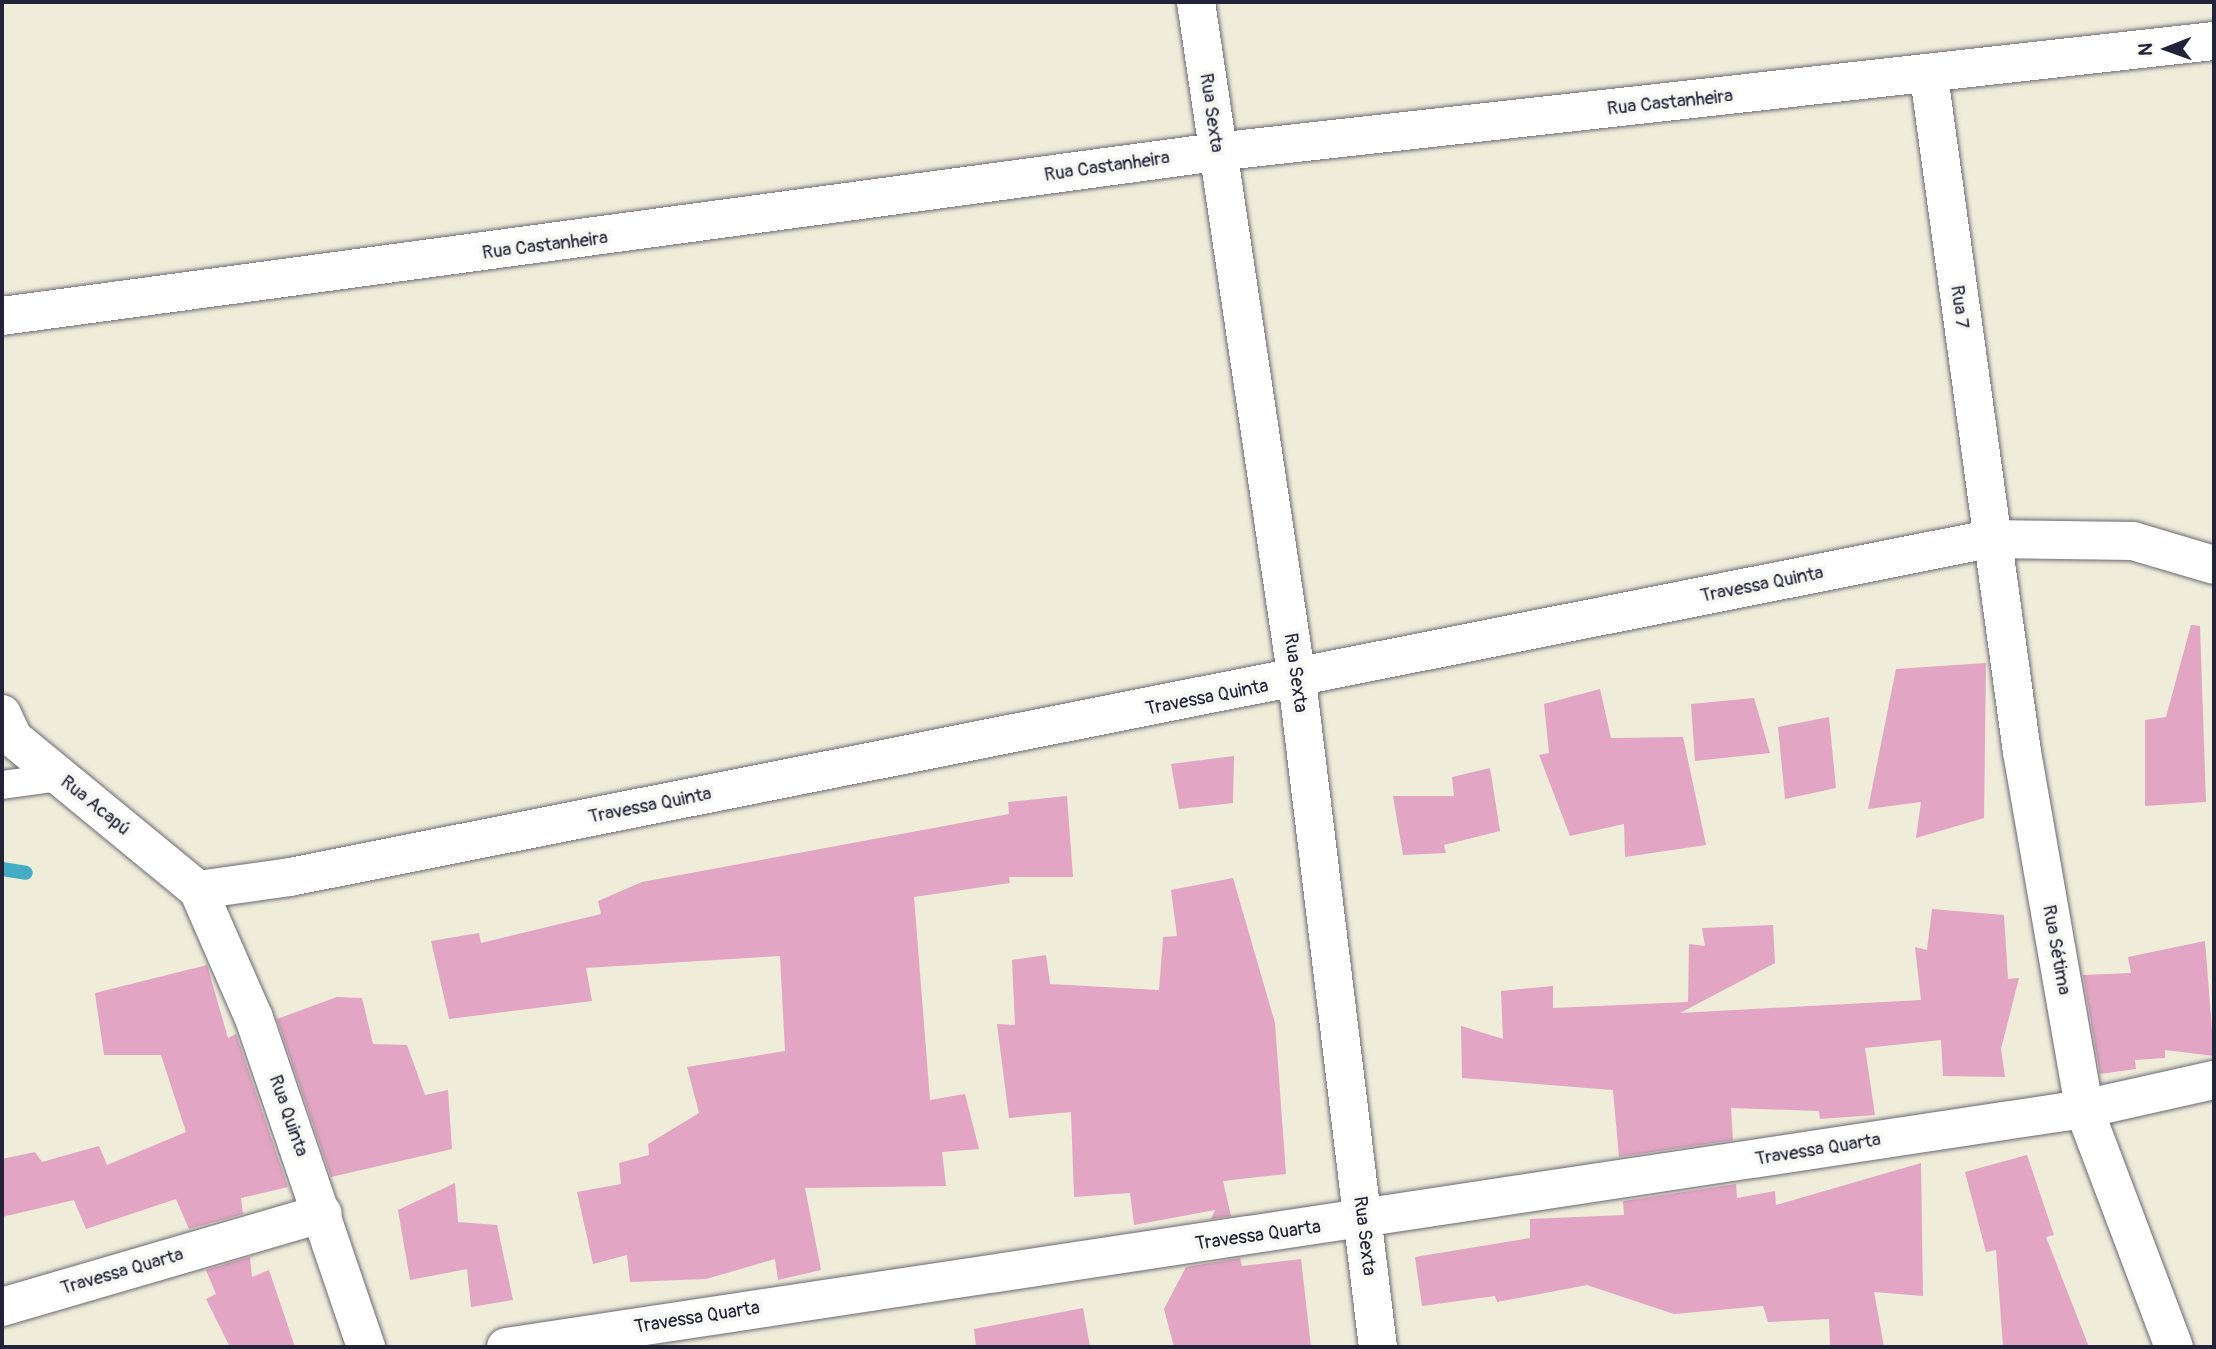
<!DOCTYPE html>
<html>
<head>
<meta charset="utf-8">
<style>
	body { margin:0 }
	#map { position:relative; width:2216px; height:1349px; overflow:hidden; background:#efecda; font-family:Pangolin,sans-serif }
	div>[style] { position:absolute }
	[style*='--x'] { left:calc(var(--x)*1px); top:calc(var(--y)*1px); width:calc(var(--w)*1px); rotate:calc(var(--a)*1deg) }
	.stream>* { height:14px; margin:-7px; padding:0 7px; transform-origin:7px; border-radius:7px; background:#44adc3 }
	.building>* { inset:0; background:#e2a5c4 }
	.roads { filter:drop-shadow(0 0 2px #6a6973) drop-shadow(0 0 2px #6a6973) }
	.service>* { height:28px; margin:-14px; padding:0 14px; transform-origin:14px; border-radius:14px; background:#fff }
	.minor>* { height:38px; margin:-19px; padding:0 19px; transform-origin:19px; border-radius:19px; background:#fff }
	.tertiary>* { height:38px; margin:-19px; padding:0 19px; transform-origin:19px; border-radius:19px; background:#fff }
	span { translate:-50% -50%; white-space:nowrap; text-align:center; line-height:1.15; -webkit-text-stroke:7px #f6f6f2; paint-order:stroke }
	.street-label { font-size:19px; color:#22223b }
	.frame { position:absolute; inset:0; border:4px solid #22223b; pointer-events:none }
	.north { position:absolute; left:2132px; top:14px; width:70px; height:70px; -webkit-text-stroke:5px #f6f6f2; paint-order:stroke; rotate:269deg; font-size:19px; font-weight:700; line-height:28px; text-align:center; color:#22223b }
	.north::after { content:''; display:block; margin:auto; width:24px; height:32px; background:#22223b; clip-path:polygon(50% 0,100% 100%,50% 72%,0 100%) }
</style>
</head>
<body>
<div id="map">
	<div class="stream">
		<i style="--x:2;--y:869;--w:24;--a:9"></i>
	</div>
	<div class="building">
		<i style="clip-path:polygon(2191px 625px,2200px 626px,2206px 802px,2145px 806px,2145px 720px,2166px 717px)"></i>
		<i style="clip-path:polygon(1986px 663px,1984px 818px,1916px 838px,1921px 802px,1868px 809px,1896px 669px)"></i>
		<i style="clip-path:polygon(1600px 689px,1611px 738px,1683px 737px,1706px 845px,1625px 857px,1624px 824px,1570px 836px,1539px 755px,1549px 753px,1544px 704px)"></i>
		<i style="clip-path:polygon(1754px 698px,1770px 753px,1695px 761px,1691px 704px)"></i>
		<i style="clip-path:polygon(1829px 717px,1836px 788px,1785px 799px,1778px 727px)"></i>
		<i style="clip-path:polygon(1234px 756px,1233px 803px,1179px 809px,1171px 764px)"></i>
		<i style="clip-path:polygon(1490px 768px,1500px 831px,1444px 845px,1446px 853px,1403px 855px,1393px 796px,1454px 796px,1452px 777px)"></i>
		<i style="clip-path:polygon(1067px 796px,1073px 877px,1009px 877px,1010px 883px,914px 897px,930px 1100px,965px 1094px,979px 1149px,942px 1152px,946px 1186px,805px 1188px,821px 1270px,778px 1280px,775px 1259px,706px 1279px,630px 1282px,627px 1255px,593px 1264px,577px 1192px,621px 1184px,619px 1163px,649px 1155px,648px 1144px,699px 1113px,687px 1067px,785px 1051px,780px 956px,586px 968px,592px 1001px,449px 1019px,431px 941px,479px 933px,481px 943px,601px 914px,598px 901px,642px 882px,1009px 814px,1008px 802px)"></i>
		<i style="clip-path:polygon(1233px 878px,1275px 1023px,1286px 1174px,1223px 1181px,1231px 1216px,1211px 1219px,1215px 1210px,1134px 1225px,1130px 1193px,1074px 1197px,1071px 1112px,1009px 1118px,997px 1024px,1015px 1025px,1012px 960px,1046px 955px,1050px 984px,1159px 990px,1163px 937px,1177px 936px,1171px 890px)"></i>
		<i style="clip-path:polygon(1932px 909px,2004px 915px,2008px 979px,2019px 978px,2001px 1049px,2005px 1077px,1943px 1076px,1941px 1040px,1865px 1048px,1875px 1115px,1820px 1119px,1819px 1111px,1731px 1108px,1733px 1140px,1619px 1157px,1613px 1090px,1462px 1078px,1461px 1026px,1503px 1039px,1501px 991px,1553px 986px,1553px 1008px,1688px 1002px,1689px 944px,1705px 946px,1702px 928px,1773px 925px,1775px 963px,1680px 1013px,1921px 1000px,1915px 947px,1927px 950px)"></i>
		<i style="clip-path:polygon(2205px 941px,2214px 1056px,2165px 1050px,2165px 1058px,2135px 1060px,2136px 1069px,2100px 1074px,2083px 975px,2131px 973px,2128px 957px)"></i>
		<i style="clip-path:polygon(207px 965px,228px 1038px,236px 1034px,288px 1187px,241px 1198px,243px 1214px,189px 1229px,176px 1199px,86px 1229px,74px 1200px,2px 1217px,2px 1159px,35px 1152px,42px 1162px,99px 1146px,107px 1165px,186px 1132px,161px 1055px,104px 1055px,95px 993px)"></i>
		<i style="clip-path:polygon(337px 997px,362px 998px,373px 1044px,407px 1045px,425px 1095px,448px 1090px,452px 1149px,331px 1177px,277px 1019px)"></i>
		<i style="clip-path:polygon(2027px 1155px,2054px 1235px,2046px 1237px,2089px 1347px,2003px 1347px,1996px 1250px,1986px 1252px,1965px 1172px)"></i>
		<i style="clip-path:polygon(1921px 1163px,1923px 1296px,1874px 1292px,1884px 1347px,1830px 1347px,1829px 1319px,1768px 1322px,1763px 1306px,1674px 1314px,1587px 1285px,1497px 1302px,1495px 1296px,1422px 1306px,1415px 1257px,1530px 1238px,1530px 1219px,1624px 1215px,1623px 1201px,1736px 1184px,1737px 1198px,1775px 1191px,1776px 1205px)"></i>
		<i style="clip-path:polygon(455px 1183px,458px 1222px,497px 1225px,513px 1300px,471px 1307px,467px 1269px,410px 1280px,398px 1210px)"></i>
		<i style="clip-path:polygon(250px 1257px,252px 1277px,269px 1270px,295px 1347px,230px 1347px,206px 1299px,216px 1294px,206px 1270px)"></i>
		<i style="clip-path:polygon(1240px 1258px,1242px 1266px,1301px 1259px,1311px 1347px,1174px 1347px,1164px 1309px,1186px 1267px)"></i>
		<i style="clip-path:polygon(1083px 1308px,1090px 1347px,976px 1347px,974px 1329px)"></i>
	</div>
	<div class="roads">
		<div class="service">
			<i style="--x:2;--y:785;--w:59;--a:-7.9"></i>
		</div>
		<div class="minor">
			<i style="--x:1929;--y:76;--w:682;--a:82.17"></i>
			<i style="--x:2022;--y:752;--w:362;--a:80.1"></i>
			<i style="--x:2084;--y:1109;--w:254;--a:69.3"></i>
			<i style="--x:2;--y:316;--w:1225;--a:-7.69"></i>
			<i style="--x:1216;--y:152;--w:1004;--a:-6.35"></i>
			<i style="--x:2;--y:714;--w:26;--a:65"></i>
			<i style="--x:13;--y:738;--w:239;--a:39.4"></i>
			<i style="--x:198;--y:890;--w:140;--a:66.4"></i>
			<i style="--x:254;--y:1018;--w:348;--a:71.2"></i>
			<i style="--x:198;--y:890;--w:93;--a:-8"></i>
			<i style="--x:290;--y:877;--w:1732;--a:-11.25"></i>
			<i style="--x:1989;--y:539;--w:144;--a:0.8"></i>
			<i style="--x:2133;--y:541;--w:84;--a:16.5"></i>
			<i style="--x:2;--y:1307;--w:334;--a:-16.3"></i>
			<i style="--x:506;--y:1347;--w:1596;--a:-8.58"></i>
			<i style="--x:2084;--y:1109;--w:133;--a:-12.6"></i>
		</div>
		<div class="tertiary">
			<i style="--x:1196;--y:2;--w:685;--a:81.53"></i>
			<i style="--x:1297;--y:680;--w:672;--a:83.08"></i>
		</div>
	</div>
	<div class="street-label">
		<span style="left:1670px;top:103px;rotate:-6deg">Rua Castanheira</span>
		<span style="left:1211px;top:113px;rotate:82deg">Rua Sexta</span>
		<span style="left:1107px;top:167px;rotate:-8deg">Rua Castanheira</span>
		<span style="left:545px;top:246px;rotate:-7deg">Rua Castanheira</span>
		<span style="left:1959px;top:307px;rotate:83deg">Rua 7</span>
		<span style="left:1762px;top:585px;rotate:-11deg">Travessa Quinta</span>
		<span style="left:1295px;top:673px;rotate:82deg">Rua Sexta</span>
		<span style="left:1207px;top:698px;rotate:-11deg">Travessa Quinta</span>
		<span style="left:95px;top:806px;rotate:39deg">Rua Acapú</span>
		<span style="left:650px;top:806px;rotate:-11deg">Travessa Quinta</span>
		<span style="left:2056px;top:950px;rotate:80deg">Rua Sétima</span>
		<span style="left:288px;top:1116px;rotate:71deg">Rua Quinta</span>
		<span style="left:1818px;top:1150px;rotate:-9deg">Travessa Quarta</span>
		<span style="left:1258px;top:1236px;rotate:-8deg">Travessa Quarta</span>
		<span style="left:1364px;top:1236px;rotate:83deg">Rua Sexta</span>
		<span style="left:122px;top:1272px;rotate:-16deg">Travessa Quarta</span>
		<span style="left:697px;top:1318px;rotate:-9deg">Travessa Quarta</span>
	</div>
	<div class="frame"></div>
	<div class="north">N</div>
</div>
</body>
</html>
